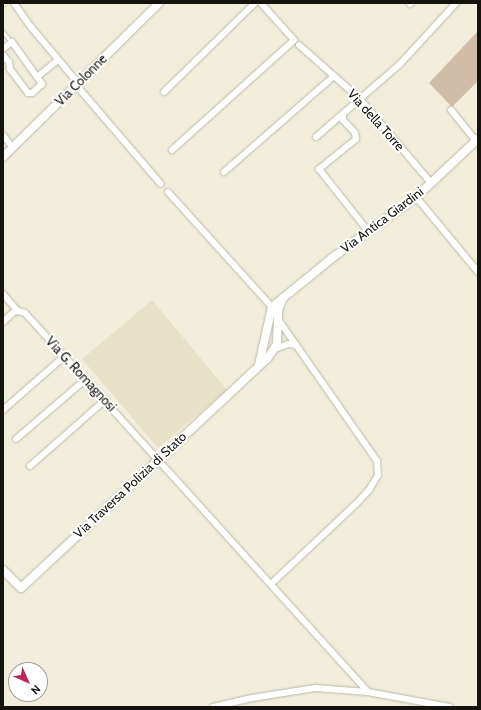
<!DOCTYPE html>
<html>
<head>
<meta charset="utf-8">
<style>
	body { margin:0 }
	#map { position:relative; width:481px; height:710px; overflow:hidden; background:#f2eedb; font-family:Cabin,sans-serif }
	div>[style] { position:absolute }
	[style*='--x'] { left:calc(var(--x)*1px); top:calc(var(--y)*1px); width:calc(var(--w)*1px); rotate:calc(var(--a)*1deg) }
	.built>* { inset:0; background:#e6e1c7 }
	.green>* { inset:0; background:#d2bba7 }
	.roads { filter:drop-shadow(0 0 1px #bcb9a7) drop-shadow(0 0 1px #bcb9a7) }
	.lane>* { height:3px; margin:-1.5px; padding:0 1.5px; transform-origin:1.5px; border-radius:1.5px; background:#fff }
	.street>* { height:6px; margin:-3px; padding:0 3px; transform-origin:3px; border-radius:3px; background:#fff }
	.secondary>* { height:8px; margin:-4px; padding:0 4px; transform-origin:4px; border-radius:4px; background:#fff }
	span { translate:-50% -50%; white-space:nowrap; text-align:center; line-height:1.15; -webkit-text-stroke:4px #fff; paint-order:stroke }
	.street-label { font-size:13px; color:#15130d }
	.frame { position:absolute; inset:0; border:4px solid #15130d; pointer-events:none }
	.north { position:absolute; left:8px; top:662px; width:40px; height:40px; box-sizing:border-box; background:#fff; border:1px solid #a1a19e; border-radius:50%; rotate:135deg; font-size:11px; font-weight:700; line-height:16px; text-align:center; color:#15130d }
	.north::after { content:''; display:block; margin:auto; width:14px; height:18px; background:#b8295a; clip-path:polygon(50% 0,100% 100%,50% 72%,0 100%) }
</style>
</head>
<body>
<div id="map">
	<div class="built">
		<i style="clip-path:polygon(152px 300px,227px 390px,158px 448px,82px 359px)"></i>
	</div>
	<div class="green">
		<i style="clip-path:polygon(478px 31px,478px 81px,452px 107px,429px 83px)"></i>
	</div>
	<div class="roads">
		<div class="lane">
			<i style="--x:3;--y:4;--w:1;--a:-45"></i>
			<i style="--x:3;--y:32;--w:13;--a:51"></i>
		</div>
		<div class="street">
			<i style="--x:14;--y:3;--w:29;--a:55"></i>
			<i style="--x:31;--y:27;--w:73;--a:50"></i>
			<i style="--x:410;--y:4;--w:1;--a:-45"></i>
			<i style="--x:299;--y:45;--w:81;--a:41.5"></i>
			<i style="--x:360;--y:99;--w:110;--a:49.8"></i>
			<i style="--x:3;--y:49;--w:11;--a:-38"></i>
			<i style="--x:12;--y:42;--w:52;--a:54.5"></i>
			<i style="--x:42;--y:84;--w:13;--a:138"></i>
			<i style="--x:32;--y:93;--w:4;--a:180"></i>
			<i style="--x:28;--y:93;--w:30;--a:-127"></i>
			<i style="--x:10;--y:69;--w:7;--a:-98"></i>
			<i style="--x:9;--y:62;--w:9;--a:-131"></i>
			<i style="--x:37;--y:77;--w:27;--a:-39"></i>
			<i style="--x:76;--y:85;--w:130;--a:49.4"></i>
			<i style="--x:164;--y:92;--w:127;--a:-44.4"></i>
			<i style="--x:451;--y:110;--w:40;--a:51"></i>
			<i style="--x:343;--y:114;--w:6;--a:90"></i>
			<i style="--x:343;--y:120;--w:18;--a:47"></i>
			<i style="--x:355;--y:133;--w:6;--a:81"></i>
			<i style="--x:356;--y:139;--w:48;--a:141"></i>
			<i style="--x:319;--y:169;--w:79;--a:51.7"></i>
			<i style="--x:3;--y:135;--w:16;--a:52"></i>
			<i style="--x:316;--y:137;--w:111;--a:-41"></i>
			<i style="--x:400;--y:64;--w:83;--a:-47.4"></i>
			<i style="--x:172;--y:150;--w:164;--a:-42"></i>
			<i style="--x:294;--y:40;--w:50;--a:-131.7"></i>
			<i style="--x:224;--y:172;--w:146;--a:-41.1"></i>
			<i style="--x:168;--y:192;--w:155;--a:47.9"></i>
			<i style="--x:416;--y:197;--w:97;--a:50.4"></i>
			<i style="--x:3;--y:294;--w:23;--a:49"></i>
			<i style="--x:18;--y:311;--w:7;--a:16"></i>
			<i style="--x:25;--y:313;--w:511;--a:47.85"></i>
			<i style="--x:3;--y:322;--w:18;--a:-43"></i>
			<i style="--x:275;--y:349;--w:14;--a:-21"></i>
			<i style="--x:288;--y:344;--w:8;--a:7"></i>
			<i style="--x:3;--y:410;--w:82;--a:-41.1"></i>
			<i style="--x:16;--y:439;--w:92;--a:-40.6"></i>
			<i style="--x:30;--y:466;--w:100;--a:-41.3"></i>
			<i style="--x:271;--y:584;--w:117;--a:-43.3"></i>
			<i style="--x:356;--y:504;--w:19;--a:-47"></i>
			<i style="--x:369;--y:490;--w:17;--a:-59"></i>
			<i style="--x:378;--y:475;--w:14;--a:-94"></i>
			<i style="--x:377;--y:461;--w:173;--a:-124.9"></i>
			<i style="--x:213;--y:707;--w:40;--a:-13"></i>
			<i style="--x:252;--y:698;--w:64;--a:-9"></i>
			<i style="--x:315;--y:688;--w:53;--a:4.3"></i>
			<i style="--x:368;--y:692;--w:83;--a:10.4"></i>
		</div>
		<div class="secondary">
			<i style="--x:3;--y:157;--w:219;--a:-44.6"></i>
			<i style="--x:259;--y:365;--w:59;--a:-77.4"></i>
			<i style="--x:272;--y:307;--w:77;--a:-39.2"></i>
			<i style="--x:332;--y:258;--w:104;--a:-36"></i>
			<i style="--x:416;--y:197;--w:85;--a:-43.1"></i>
			<i style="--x:3;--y:570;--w:25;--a:45"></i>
			<i style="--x:21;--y:588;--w:336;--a:-43"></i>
			<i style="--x:267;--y:359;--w:18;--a:-56"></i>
			<i style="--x:277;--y:344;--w:34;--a:-88"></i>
			<i style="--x:278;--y:310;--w:13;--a:-67"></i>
		</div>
	</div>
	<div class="street-label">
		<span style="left:81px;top:80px;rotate:-45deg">Via Colonne</span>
		<span style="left:376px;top:120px;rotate:48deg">Via della Torre</span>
		<span style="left:382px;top:220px;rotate:-37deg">Via Antica Giardini</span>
		<span style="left:81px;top:374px;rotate:47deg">Via G. Romagnosi</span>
		<span style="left:130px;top:485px;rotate:-43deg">Via Traversa Polizia di Stato</span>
	</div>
	<div class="frame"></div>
	<div class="north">N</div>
</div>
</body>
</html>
